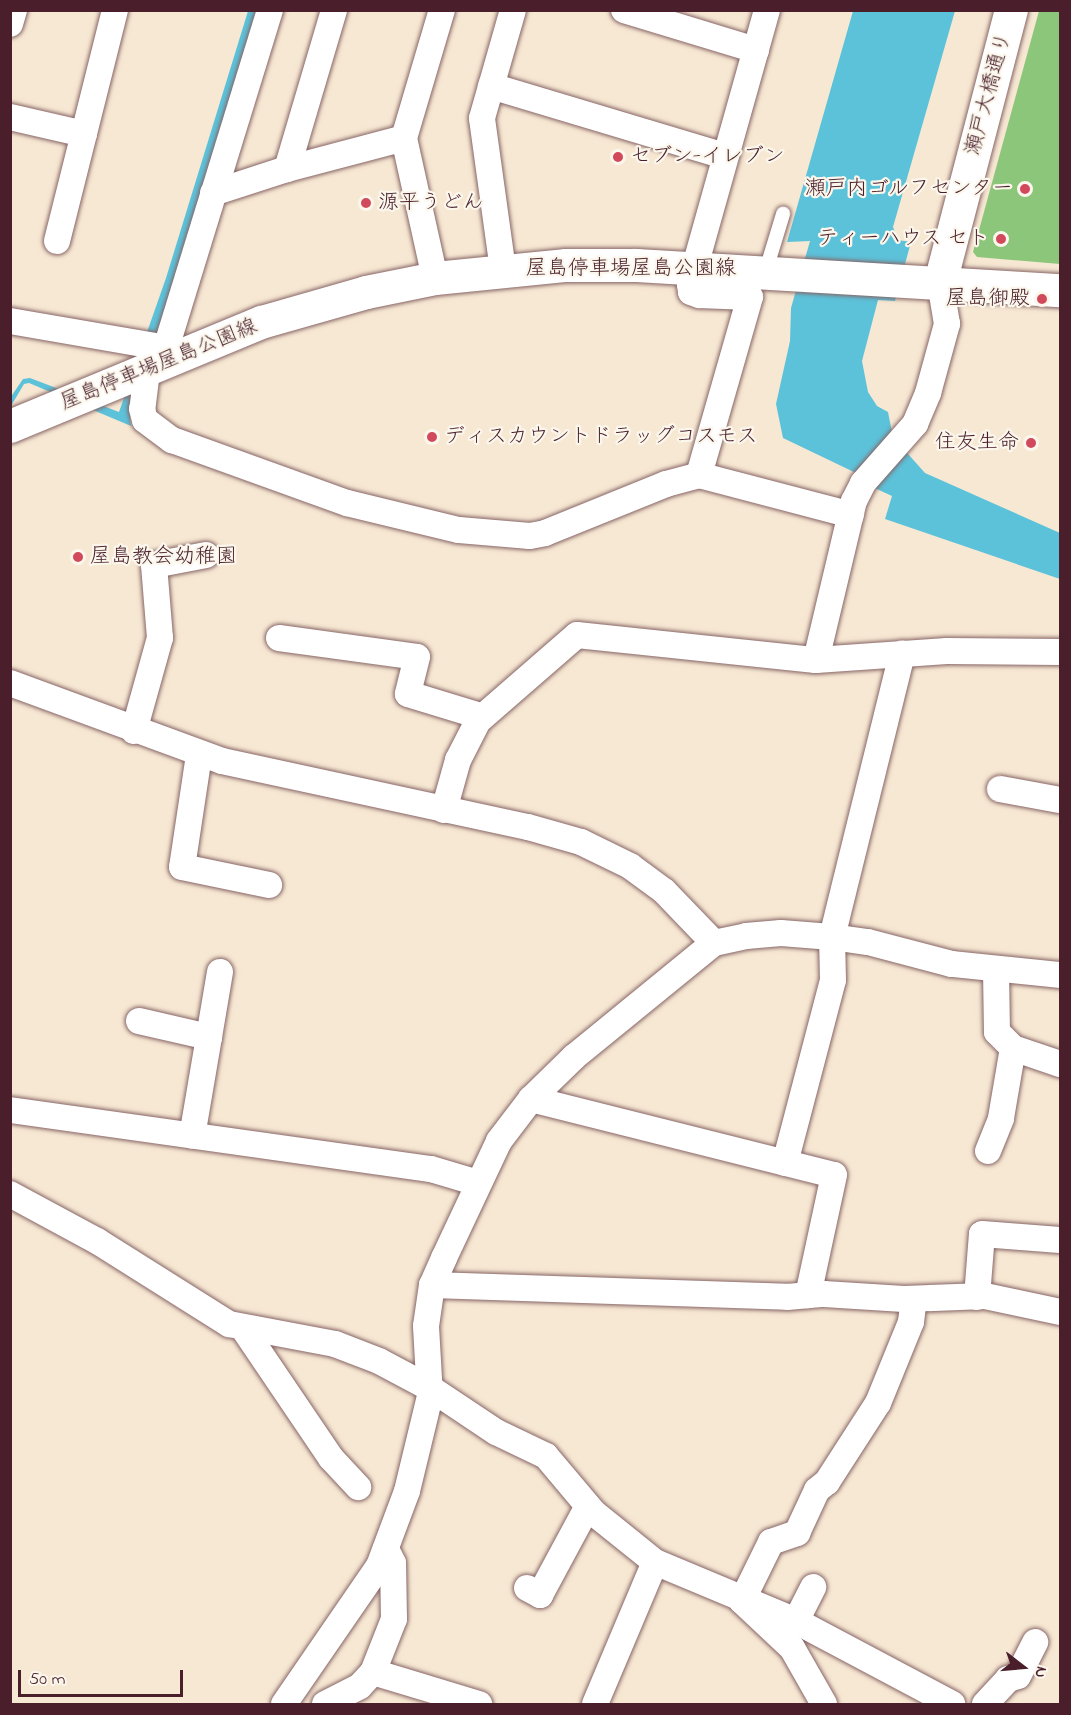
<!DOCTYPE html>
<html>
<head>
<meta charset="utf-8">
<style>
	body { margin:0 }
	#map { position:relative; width:1071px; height:1715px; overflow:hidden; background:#f7e8d3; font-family:"Indie Flower","Klee One",sans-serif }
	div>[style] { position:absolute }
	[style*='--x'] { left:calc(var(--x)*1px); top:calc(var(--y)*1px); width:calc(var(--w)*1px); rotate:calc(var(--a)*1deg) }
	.green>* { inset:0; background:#8cc67a }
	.water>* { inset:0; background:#5cc2da }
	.roads { filter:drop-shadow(0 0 2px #876566) drop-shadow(0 0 2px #876566) }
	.service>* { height:14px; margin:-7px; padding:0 7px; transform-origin:7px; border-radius:7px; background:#fff }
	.minor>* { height:26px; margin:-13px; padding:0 13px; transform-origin:13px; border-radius:13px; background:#fff }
	.tertiary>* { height:33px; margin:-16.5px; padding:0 16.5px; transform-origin:16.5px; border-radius:16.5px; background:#fff }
	.secondary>* { height:33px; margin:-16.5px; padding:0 16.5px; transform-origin:16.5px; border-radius:16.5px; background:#fff }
	.dots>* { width:16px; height:16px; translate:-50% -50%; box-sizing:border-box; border:3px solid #fbf7ec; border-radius:50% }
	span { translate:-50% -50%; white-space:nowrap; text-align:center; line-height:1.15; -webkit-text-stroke:4.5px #fbf7ec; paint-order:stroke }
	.street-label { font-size:21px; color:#4a1f2b }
	.poi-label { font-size:21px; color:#4a1f2b }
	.left { translate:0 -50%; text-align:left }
	.right { translate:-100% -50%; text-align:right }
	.frame { position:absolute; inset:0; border:12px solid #4a1f2b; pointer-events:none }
	.north { position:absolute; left:993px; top:1637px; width:60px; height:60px; -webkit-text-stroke:4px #fbf7ec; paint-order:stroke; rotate:106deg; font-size:16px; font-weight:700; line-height:24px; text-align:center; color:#4a1f2b }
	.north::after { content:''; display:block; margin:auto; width:21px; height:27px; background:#4a1f2b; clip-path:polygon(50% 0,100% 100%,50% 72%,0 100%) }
	.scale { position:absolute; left:18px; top:1670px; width:165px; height:27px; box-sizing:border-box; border:3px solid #4a1f2b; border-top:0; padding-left:8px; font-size:18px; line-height:21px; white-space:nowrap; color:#4a1f2b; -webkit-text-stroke:4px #fbf7ec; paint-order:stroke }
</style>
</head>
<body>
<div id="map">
	<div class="green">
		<i style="clip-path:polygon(1039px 11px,1060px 11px,1060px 264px,977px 257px,973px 252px)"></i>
	</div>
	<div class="water">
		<i style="clip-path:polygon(248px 11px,261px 11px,130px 418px,131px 426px,29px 383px,24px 384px,11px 406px,10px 398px,23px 379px,30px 378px,119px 412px,166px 278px)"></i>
		<i style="clip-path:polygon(853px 11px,955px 11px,893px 227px,898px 240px,911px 242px,895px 301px,878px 300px,862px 361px,868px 392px,877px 406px,888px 412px,893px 437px,925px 473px,1060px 533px,1060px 579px,885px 519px,892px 496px,868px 485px,856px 473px,783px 438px,776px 404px,790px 341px,791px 308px,810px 241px,787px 242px)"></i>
	</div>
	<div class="roads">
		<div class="service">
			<i style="--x:766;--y:270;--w:59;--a:-73.1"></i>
		</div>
		<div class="minor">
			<i style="--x:624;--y:10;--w:138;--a:16.9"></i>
			<i style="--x:767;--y:10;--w:285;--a:105.7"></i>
			<i style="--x:690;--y:284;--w:8;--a:83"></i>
			<i style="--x:691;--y:292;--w:9;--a:21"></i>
			<i style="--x:699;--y:295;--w:51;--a:2.2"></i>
			<i style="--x:750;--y:297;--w:185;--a:106"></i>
			<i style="--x:699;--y:475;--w:157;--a:14.7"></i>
			<i style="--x:10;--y:24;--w:15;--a:-74"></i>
			<i style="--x:491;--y:86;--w:243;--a:16.7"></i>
			<i style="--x:10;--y:117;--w:76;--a:12.9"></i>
			<i style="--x:287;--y:169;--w:166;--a:-73.5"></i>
			<i style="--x:213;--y:193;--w:78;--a:-18"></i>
			<i style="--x:287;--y:169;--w:121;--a:-14.8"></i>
			<i style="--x:57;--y:241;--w:238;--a:-75.9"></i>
			<i style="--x:503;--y:270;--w:153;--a:-97.9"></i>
			<i style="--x:482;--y:118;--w:112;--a:-74"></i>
			<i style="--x:435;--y:278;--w:143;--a:-102.5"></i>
			<i style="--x:404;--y:138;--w:134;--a:-73.5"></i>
			<i style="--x:10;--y:321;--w:158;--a:9.8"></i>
			<i style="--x:170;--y:360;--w:13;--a:-108"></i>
			<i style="--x:166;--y:348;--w:354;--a:-72.9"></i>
			<i style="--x:147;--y:371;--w:38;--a:97"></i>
			<i style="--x:142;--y:409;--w:11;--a:75"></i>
			<i style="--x:145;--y:420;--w:34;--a:37"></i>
			<i style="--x:172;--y:440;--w:186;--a:19.8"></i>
			<i style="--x:347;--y:503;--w:115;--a:13.6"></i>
			<i style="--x:459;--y:530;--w:71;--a:4.8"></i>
			<i style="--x:530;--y:536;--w:15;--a:-11"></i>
			<i style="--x:545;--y:533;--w:131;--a:-22"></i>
			<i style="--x:666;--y:484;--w:34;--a:-15"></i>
			<i style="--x:279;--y:638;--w:139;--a:7.8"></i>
			<i style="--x:417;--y:657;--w:38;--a:104"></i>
			<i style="--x:408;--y:694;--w:78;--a:17"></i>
			<i style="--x:816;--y:660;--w:163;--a:-76.6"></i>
			<i style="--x:854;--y:501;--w:20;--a:-63"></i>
			<i style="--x:863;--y:483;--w:79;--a:-48.6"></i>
			<i style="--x:915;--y:424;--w:34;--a:-67"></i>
			<i style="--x:928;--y:393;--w:72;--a:-74.6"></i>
			<i style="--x:947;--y:324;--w:43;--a:-99.5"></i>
			<i style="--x:10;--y:683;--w:226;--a:20.2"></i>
			<i style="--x:222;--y:761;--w:313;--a:12.2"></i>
			<i style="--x:528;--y:827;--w:55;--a:15.8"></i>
			<i style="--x:581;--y:842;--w:55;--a:26.1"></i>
			<i style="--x:630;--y:866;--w:42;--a:36.3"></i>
			<i style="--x:664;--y:891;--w:72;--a:46.1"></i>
			<i style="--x:134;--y:731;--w:97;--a:-74.4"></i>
			<i style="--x:160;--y:638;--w:73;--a:-94.7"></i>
			<i style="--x:154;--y:565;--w:53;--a:-10.9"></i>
			<i style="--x:199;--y:755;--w:113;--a:98.6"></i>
			<i style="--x:182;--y:867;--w:89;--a:11.7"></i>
			<i style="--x:1000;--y:789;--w:61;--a:10.4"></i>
			<i style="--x:444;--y:810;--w:52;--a:-74.4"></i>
			<i style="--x:458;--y:760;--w:44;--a:-62.9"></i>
			<i style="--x:478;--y:721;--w:131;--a:-41"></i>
			<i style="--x:577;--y:635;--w:240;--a:6"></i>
			<i style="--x:816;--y:660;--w:131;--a:-3.9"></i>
			<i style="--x:947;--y:651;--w:113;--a:0.5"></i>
			<i style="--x:996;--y:970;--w:62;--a:89.1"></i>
			<i style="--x:997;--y:1032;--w:23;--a:45"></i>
			<i style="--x:1013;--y:1048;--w:50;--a:18.8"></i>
			<i style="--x:139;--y:1021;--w:72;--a:12.9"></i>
			<i style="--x:209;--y:1037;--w:100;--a:99.7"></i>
			<i style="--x:209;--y:1037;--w:66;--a:-80.4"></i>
			<i style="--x:531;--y:1099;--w:312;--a:14.1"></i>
			<i style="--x:834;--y:1175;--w:123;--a:102.2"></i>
			<i style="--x:10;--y:1110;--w:425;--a:8"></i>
			<i style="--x:431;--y:1169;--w:49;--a:16.6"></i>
			<i style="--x:988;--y:1151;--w:35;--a:-68"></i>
			<i style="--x:1001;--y:1118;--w:71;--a:-80.3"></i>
			<i style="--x:785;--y:1163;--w:189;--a:-75.3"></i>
			<i style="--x:833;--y:980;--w:43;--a:-91.3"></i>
			<i style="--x:832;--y:937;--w:292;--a:-76.1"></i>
			<i style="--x:10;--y:1194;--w:99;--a:28.4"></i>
			<i style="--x:97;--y:1241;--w:156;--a:32.2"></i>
			<i style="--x:229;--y:1324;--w:108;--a:10.7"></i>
			<i style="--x:335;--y:1344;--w:47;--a:21.1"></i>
			<i style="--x:379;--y:1361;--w:58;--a:27.9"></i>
			<i style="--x:430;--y:1388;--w:79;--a:33.7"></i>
			<i style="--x:496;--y:1432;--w:55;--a:25.6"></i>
			<i style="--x:546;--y:1456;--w:75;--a:49.9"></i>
			<i style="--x:594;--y:1513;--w:78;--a:38.8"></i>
			<i style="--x:655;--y:1562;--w:153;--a:22.7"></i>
			<i style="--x:796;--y:1621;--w:177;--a:28"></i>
			<i style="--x:432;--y:1285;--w:355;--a:1.9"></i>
			<i style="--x:787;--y:1297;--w:37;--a:-5"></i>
			<i style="--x:824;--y:1294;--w:80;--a:3.6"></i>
			<i style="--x:904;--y:1299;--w:81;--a:-2.1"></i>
			<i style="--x:985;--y:1296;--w:77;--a:12"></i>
			<i style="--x:977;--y:1297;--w:63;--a:-85.5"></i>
			<i style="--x:982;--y:1234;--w:78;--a:4.4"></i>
			<i style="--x:243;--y:1328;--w:157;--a:55.9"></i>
			<i style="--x:331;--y:1458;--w:40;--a:47"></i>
			<i style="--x:527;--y:1588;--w:15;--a:28"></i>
			<i style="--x:540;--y:1595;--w:101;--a:-61.7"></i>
			<i style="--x:796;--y:1621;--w:38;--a:-63"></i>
			<i style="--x:373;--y:1672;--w:111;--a:16.8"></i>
			<i style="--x:284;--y:1704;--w:168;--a:-55.5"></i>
			<i style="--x:379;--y:1566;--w:80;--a:-69.5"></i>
			<i style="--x:407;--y:1491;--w:98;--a:-76.4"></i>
			<i style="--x:430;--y:1396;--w:70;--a:-93.3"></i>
			<i style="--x:426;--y:1326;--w:41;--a:-81.7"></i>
			<i style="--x:432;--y:1285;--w:30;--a:-66"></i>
			<i style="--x:444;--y:1258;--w:129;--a:-64.8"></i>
			<i style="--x:499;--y:1141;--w:53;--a:-52.7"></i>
			<i style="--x:531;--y:1099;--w:60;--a:-44.3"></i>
			<i style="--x:574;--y:1057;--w:181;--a:-39.2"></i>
			<i style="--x:714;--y:943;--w:33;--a:-12"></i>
			<i style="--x:746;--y:936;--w:35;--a:-5"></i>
			<i style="--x:781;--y:933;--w:51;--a:4.5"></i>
			<i style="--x:832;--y:937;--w:36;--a:8"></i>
			<i style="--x:868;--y:942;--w:87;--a:14.7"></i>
			<i style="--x:952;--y:964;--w:109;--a:5.8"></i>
			<i style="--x:325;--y:1704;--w:39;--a:-27"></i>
			<i style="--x:360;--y:1686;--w:19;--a:-47"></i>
			<i style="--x:373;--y:1672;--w:57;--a:-68.4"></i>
			<i style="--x:394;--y:1619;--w:56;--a:-91"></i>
			<i style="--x:393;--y:1563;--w:16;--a:-117"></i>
			<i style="--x:595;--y:1704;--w:154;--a:-67.1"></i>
			<i style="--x:824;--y:1704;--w:64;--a:-119.7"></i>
			<i style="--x:792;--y:1648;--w:69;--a:-136.8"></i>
			<i style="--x:742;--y:1601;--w:66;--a:-63.8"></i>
			<i style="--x:771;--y:1542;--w:28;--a:-19"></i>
			<i style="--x:797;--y:1533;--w:47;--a:-65.1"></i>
			<i style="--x:817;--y:1490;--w:13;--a:-39"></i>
			<i style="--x:827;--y:1482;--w:94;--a:-57.2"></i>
			<i style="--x:878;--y:1403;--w:87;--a:-67.8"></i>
			<i style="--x:911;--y:1322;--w:23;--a:-83"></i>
			<i style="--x:985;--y:1704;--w:34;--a:-47"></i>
			<i style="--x:1008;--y:1679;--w:10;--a:-17"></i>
			<i style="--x:1018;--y:1676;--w:38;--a:-63"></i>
		</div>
		<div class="tertiary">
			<i style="--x:940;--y:282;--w:281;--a:-75.4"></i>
		</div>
		<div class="secondary">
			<i style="--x:10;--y:426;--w:272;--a:-22.5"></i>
			<i style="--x:261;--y:322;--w:109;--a:-15.9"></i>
			<i style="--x:366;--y:292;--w:70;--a:-11.5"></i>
			<i style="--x:435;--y:278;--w:132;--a:-5.7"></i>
			<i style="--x:566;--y:265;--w:70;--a:0"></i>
			<i style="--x:636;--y:265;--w:425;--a:3.4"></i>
		</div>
	</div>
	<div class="dots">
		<i style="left:618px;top:157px;background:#d1495b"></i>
		<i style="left:1025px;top:189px;background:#d1495b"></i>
		<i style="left:366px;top:203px;background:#d1495b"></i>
		<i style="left:1001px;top:239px;background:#d1495b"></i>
		<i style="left:1042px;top:299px;background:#d1495b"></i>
		<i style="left:432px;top:437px;background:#d1495b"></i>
		<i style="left:1031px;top:443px;background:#d1495b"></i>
		<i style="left:78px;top:557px;background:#d1495b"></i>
	</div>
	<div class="street-label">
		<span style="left:989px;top:94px;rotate:-75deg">瀬戸大橋通り</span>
		<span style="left:631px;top:269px">屋島停車場屋島公園線</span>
		<span style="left:159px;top:365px;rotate:-22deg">屋島停車場屋島公園線</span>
	</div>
	<div class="poi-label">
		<span class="left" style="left:630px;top:157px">セブン-イレブン</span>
		<span class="right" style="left:1013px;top:189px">瀬戸内ゴルフセンター</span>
		<span class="left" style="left:378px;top:203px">源平うどん</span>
		<span class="right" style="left:989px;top:239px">ティーハウス セト</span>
		<span class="right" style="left:1030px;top:299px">屋島御殿</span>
		<span class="left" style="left:444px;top:437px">ディスカウントドラッグコスモス</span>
		<span class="right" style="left:1019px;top:443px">住友生命</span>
		<span class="left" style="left:90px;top:557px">屋島教会幼稚園</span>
	</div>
	<div class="frame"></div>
	<div class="north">N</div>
	<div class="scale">50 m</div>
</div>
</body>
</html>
